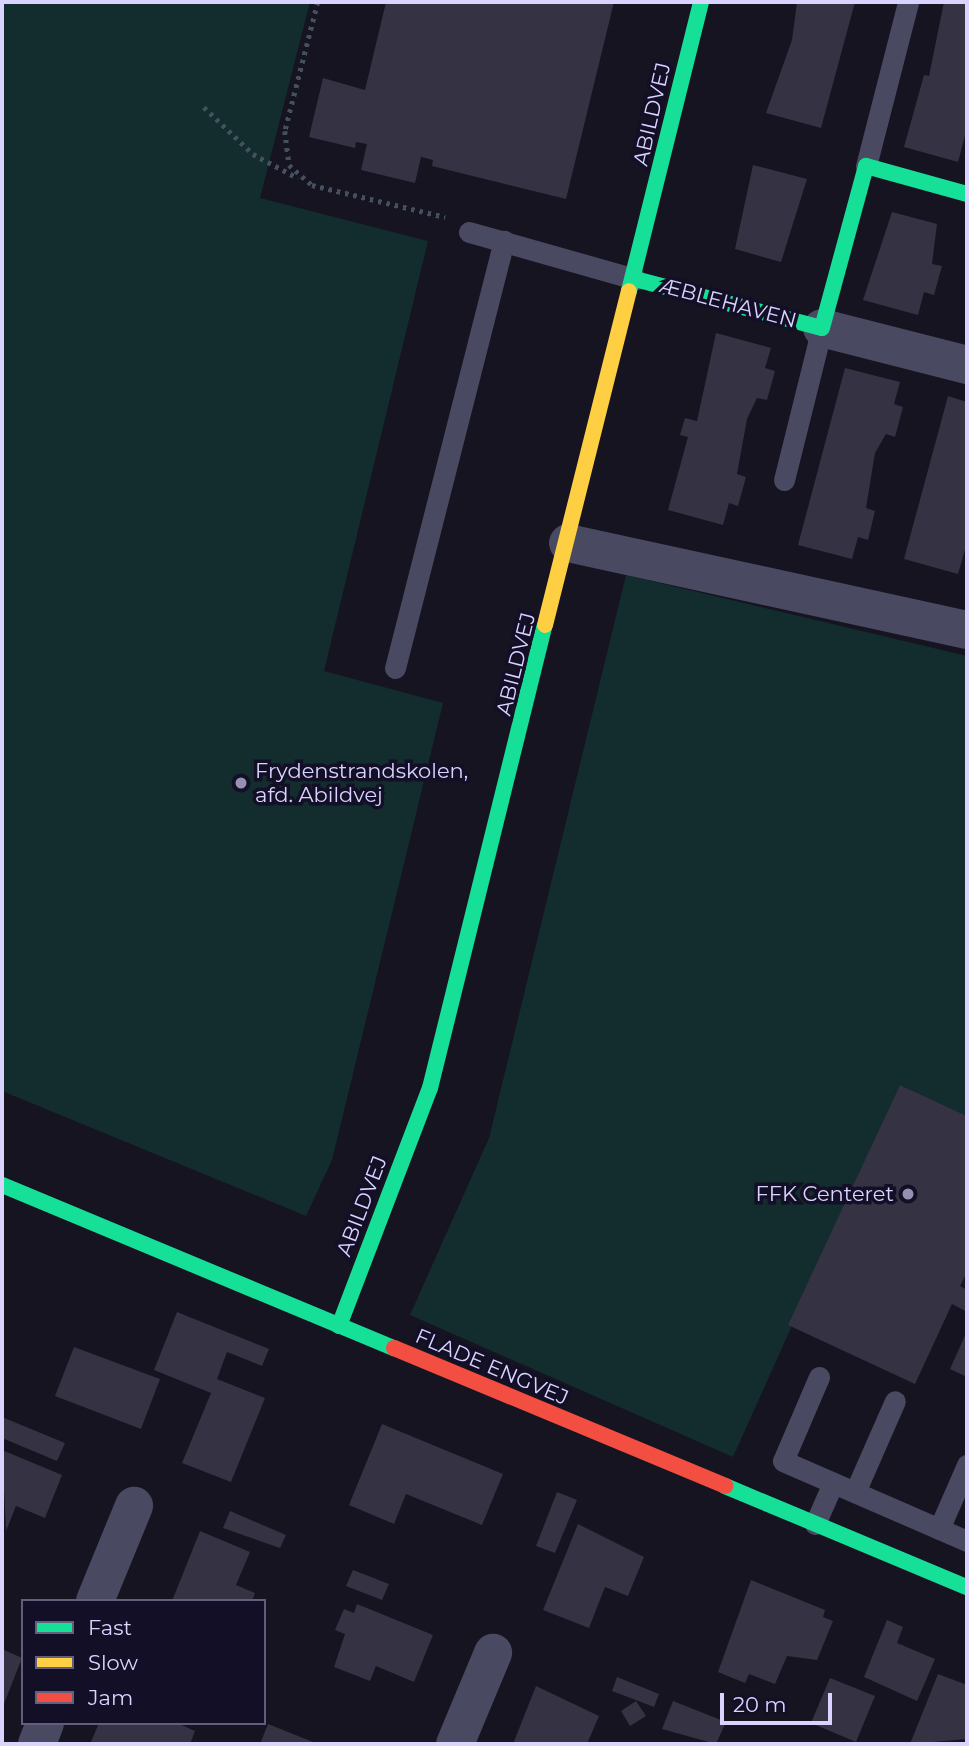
<!DOCTYPE html>
<html>
<head>
<meta charset="utf-8">
<style>
	body { margin:0 }
	#map { position:relative; width:969px; height:1746px; overflow:hidden; background:#161421; font-family:Montserrat,sans-serif }
	div>[style] { position:absolute }
	[style*='--x'] { left:calc(var(--x)*1px); top:calc(var(--y)*1px); width:calc(var(--w)*1px); rotate:calc(var(--a)*1deg) }
	.green>* { inset:0; background:#132c2d }
	.building>* { inset:0; background:#343243 }
	.path>* { height:4.5px; margin-top:-2.25px; transform-origin:0; background:repeating-linear-gradient(90deg,#44505f 0 3.5px,transparent 0 8.5px) }
	.lane>* { height:21px; margin:-10.5px; padding:0 10.5px; transform-origin:10.5px; border-radius:10.5px; background:#4a4962 }
	.street>* { height:38px; margin:-19px; padding:0 19px; transform-origin:19px; border-radius:19px; background:#4a4962 }
	.fast>* { height:16px; margin:-8px; padding:0 8px; transform-origin:8px; border-radius:8px; background:#16e098 }
	.slow>* { height:16px; margin:-8px; padding:0 8px; transform-origin:8px; border-radius:8px; background:#ffcf43 }
	.jam>* { height:16px; margin:-8px; padding:0 8px; transform-origin:8px; border-radius:8px; background:#f24e42 }
	.dots>* { width:19px; height:19px; translate:-50% -50%; box-sizing:border-box; border:4px solid #130f26; border-radius:50% }
	span { translate:-50% -50%; white-space:nowrap; text-align:center; line-height:1.15; -webkit-text-stroke:7px #130f26; paint-order:stroke }
	.street-label { font-size:21px; color:#d9d4ff }
	.poi-label { font-size:21px; color:#d9d4ff }
	.left { translate:0 -50%; text-align:left }
	.right { translate:-100% -50%; text-align:right }
	.frame { position:absolute; inset:0; border:4px solid #d9d4ff; pointer-events:none }
	.legend { position:absolute; left:21px; top:1599px; width:245px; height:126px; box-sizing:border-box; background:#130f26; border:2px solid #625e7d; margin:0; padding:9px 12px; list-style:none; font-size:21px; color:#d9d4ff }
	.legend li { display:flex; align-items:center; gap:14px; height:35px }
	.legend b { width:35px; border:2px solid #625e7d }
	.scale { position:absolute; left:720px; top:1693px; width:112px; height:32px; box-sizing:border-box; border:4px solid #d9d4ff; border-top:0; padding-left:9px; font-size:21px; line-height:24px; white-space:nowrap; color:#d9d4ff; -webkit-text-stroke:5px #130f26; paint-order:stroke }
</style>
</head>
<body>
<div id="map">
	<div class="green">
		<i style="clip-path:polygon(2px 2px,310px 2px,260px 198px,428px 241px,324px 671px,443px 703px,332px 1160px,306px 1216px,2px 1091px)"></i>
		<i style="clip-path:polygon(626px 575px,967px 656px,967px 1116px,900px 1085px,733px 1457px,410px 1315px,489px 1138px)"></i>
	</div>
	<div class="building">
		<i style="clip-path:polygon(386px 2px,614px 2px,566px 199px,432px 166px,433px 160px,421px 157px,415px 183px,361px 170px,367px 144px,356px 142px,355px 148px,309px 137px,323px 78px,365px 90px)"></i>
		<i style="clip-path:polygon(797px 2px,855px 2px,821px 128px,766px 113px,792px 40px)"></i>
		<i style="clip-path:polygon(944px 2px,967px 2px,967px 128px,958px 162px,904px 147px,924px 75px,929px 76px)"></i>
		<i style="clip-path:polygon(753px 165px,807px 179px,781px 262px,735px 249px)"></i>
		<i style="clip-path:polygon(892px 212px,937px 224px,932px 264px,942px 266px,934px 295px,924px 292px,918px 315px,863px 300px)"></i>
		<i style="clip-path:polygon(716px 333px,771px 348px,765px 368px,775px 371px,767px 400px,757px 398px,747px 419px,737px 474px,746px 477px,738px 506px,729px 503px,723px 525px,668px 510px,688px 437px,680px 435px,685px 418px,697px 421px)"></i>
		<i style="clip-path:polygon(845px 368px,900px 382px,894px 404px,903px 407px,895px 437px,886px 434px,875px 453px,866px 508px,875px 511px,868px 540px,858px 537px,852px 559px,798px 545px)"></i>
		<i style="clip-path:polygon(948px 396px,967px 402px,967px 543px,958px 574px,904px 559px)"></i>
		<i style="clip-path:polygon(900px 1085px,967px 1116px,967px 1272px,960px 1286px,967px 1290px,967px 1312px,952px 1304px,915px 1384px,788px 1325px)"></i>
		<i style="clip-path:polygon(177px 1312px,269px 1349px,262px 1366px,227px 1352px,217px 1379px,265px 1398px,231px 1482px,182px 1463px,211px 1393px,154px 1370px)"></i>
		<i style="clip-path:polygon(967px 1331px,967px 1377px,950px 1369px)"></i>
		<i style="clip-path:polygon(74px 1347px,160px 1379px,141px 1429px,55px 1396px)"></i>
		<i style="clip-path:polygon(2px 1417px,65px 1443px,57px 1461px,2px 1438px)"></i>
		<i style="clip-path:polygon(382px 1424px,503px 1474px,482px 1525px,406px 1494px,394px 1524px,349px 1505px)"></i>
		<i style="clip-path:polygon(2px 1450px,62px 1475px,45px 1518px,16px 1506px,6px 1531px)"></i>
		<i style="clip-path:polygon(557px 1492px,577px 1500px,555px 1553px,536px 1546px)"></i>
		<i style="clip-path:polygon(230px 1511px,286px 1535px,280px 1548px,223px 1528px)"></i>
		<i style="clip-path:polygon(578px 1524px,644px 1557px,628px 1596px,605px 1587px,589px 1628px,543px 1610px)"></i>
		<i style="clip-path:polygon(200px 1531px,250px 1552px,236px 1585px,255px 1593px,252px 1601px,172px 1601px)"></i>
		<i style="clip-path:polygon(353px 1570px,389px 1584px,382px 1600px,346px 1586px)"></i>
		<i style="clip-path:polygon(751px 1580px,825px 1610px,823px 1617px,833px 1621px,817px 1660px,787px 1656px,775px 1684px,749px 1674px,745px 1683px,718px 1672px)"></i>
		<i style="clip-path:polygon(357px 1604px,433px 1635px,414px 1682px,376px 1666px,370px 1681px,334px 1667px,345px 1634px,335px 1630px,344px 1609px,354px 1613px)"></i>
		<i style="clip-path:polygon(887px 1620px,903px 1627px,897px 1643px,935px 1659px,917px 1701px,864px 1677px)"></i>
		<i style="clip-path:polygon(2px 1649px,22px 1658px,2px 1709px)"></i>
		<i style="clip-path:polygon(938px 1674px,967px 1685px,967px 1739px,910px 1744px)"></i>
		<i style="clip-path:polygon(617px 1677px,659px 1694px,654px 1707px,612px 1691px)"></i>
		<i style="clip-path:polygon(830px 1678px,875px 1696px,856px 1742px,811px 1723px)"></i>
		<i style="clip-path:polygon(536px 1686px,599px 1716px,587px 1744px,513px 1744px)"></i>
		<i style="clip-path:polygon(636px 1701px,646px 1716px,630px 1726px,621px 1711px)"></i>
		<i style="clip-path:polygon(673px 1701px,726px 1722px,716px 1744px,662px 1729px)"></i>
		<i style="clip-path:polygon(99px 1723px,177px 1723px,195px 1731px,190px 1744px,90px 1744px)"></i>
		<i style="clip-path:polygon(268px 1724px,318px 1744px,260px 1744px)"></i>
	</div>
	<div class="path">
		<i style="--x:318;--y:2;--w:133;--a:104.3"></i>
		<i style="--x:285;--y:131;--w:34;--a:83"></i>
		<i style="--x:289;--y:165;--w:30;--a:41"></i>
		<i style="--x:312;--y:185;--w:137;--a:13.5"></i>
		<i style="--x:204;--y:107;--w:68;--a:43.8"></i>
		<i style="--x:253;--y:154;--w:51;--a:28.1"></i>
	</div>
	<div class="lane">
		<i style="--x:866;--y:166;--w:169;--a:-75.6"></i>
		<i style="--x:469;--y:232;--w:173;--a:15.8"></i>
		<i style="--x:784;--y:480;--w:157;--a:-76"></i>
		<i style="--x:395;--y:668;--w:441;--a:-75.7"></i>
		<i style="--x:819;--y:1377;--w:91;--a:113.2"></i>
		<i style="--x:783;--y:1461;--w:201;--a:23.5"></i>
		<i style="--x:855;--y:1492;--w:99;--a:-66.3"></i>
		<i style="--x:815;--y:1524;--w:45;--a:-66.3"></i>
		<i style="--x:939;--y:1529;--w:70;--a:-66.4"></i>
	</div>
	<div class="street">
		<i style="--x:822;--y:328;--w:150;--a:14.3"></i>
		<i style="--x:568;--y:543;--w:408;--a:12.3"></i>
		<i style="--x:95;--y:1601;--w:103;--a:-67.7"></i>
		<i style="--x:37;--y:1744;--w:22;--a:-69"></i>
		<i style="--x:455;--y:1744;--w:99;--a:-67.3"></i>
	</div>
	<div class="fast">
		<i style="--x:635;--y:279;--w:193;--a:14.7"></i>
		<i style="--x:822;--y:328;--w:168;--a:-74.8"></i>
		<i style="--x:866;--y:166;--w:105;--a:15.5"></i>
		<i style="--x:629;--y:291;--w:298;--a:-76"></i>
		<i style="--x:2;--y:1185;--w:425;--a:22.6"></i>
		<i style="--x:339;--y:1326;--w:255;--a:-69.1"></i>
		<i style="--x:430;--y:1088;--w:477;--a:-76.1"></i>
		<i style="--x:725;--y:1486;--w:262;--a:22.7"></i>
	</div>
	<div class="slow">
		<i style="--x:545;--y:625;--w:344;--a:-75.9"></i>
	</div>
	<div class="jam">
		<i style="--x:394;--y:1348;--w:359;--a:22.6"></i>
	</div>
	<div class="dots">
		<i style="left:241px;top:783px;background:#9591b1"></i>
		<i style="left:908px;top:1194px;background:#9591b1"></i>
	</div>
	<div class="street-label">
		<span style="left:652px;top:114px;rotate:-77deg">ABILDVEJ</span>
		<span style="left:728px;top:303px;rotate:15deg">ÆBLEHAVEN</span>
		<span style="left:516px;top:664px;rotate:-76deg">ABILDVEJ</span>
		<span style="left:362px;top:1206px;rotate:-69deg">ABILDVEJ</span>
		<span style="left:492px;top:1367px;rotate:23deg">FLADE ENGVEJ</span>
	</div>
	<div class="poi-label">
		<span class="left" style="left:255px;top:783px">Frydenstrandskolen,<br>afd. Abildvej</span>
		<span class="right" style="left:894px;top:1194px">FFK Centeret</span>
	</div>
	<div class="frame"></div>
	<ul class="legend">
	<li><b style="height:9px;background:#16e098"></b>Fast</li>
	<li><b style="height:9px;background:#ffcf43"></b>Slow</li>
	<li><b style="height:9px;background:#f24e42"></b>Jam</li>
	</ul>
	<div class="scale">20 m</div>
</div>
</body>
</html>
